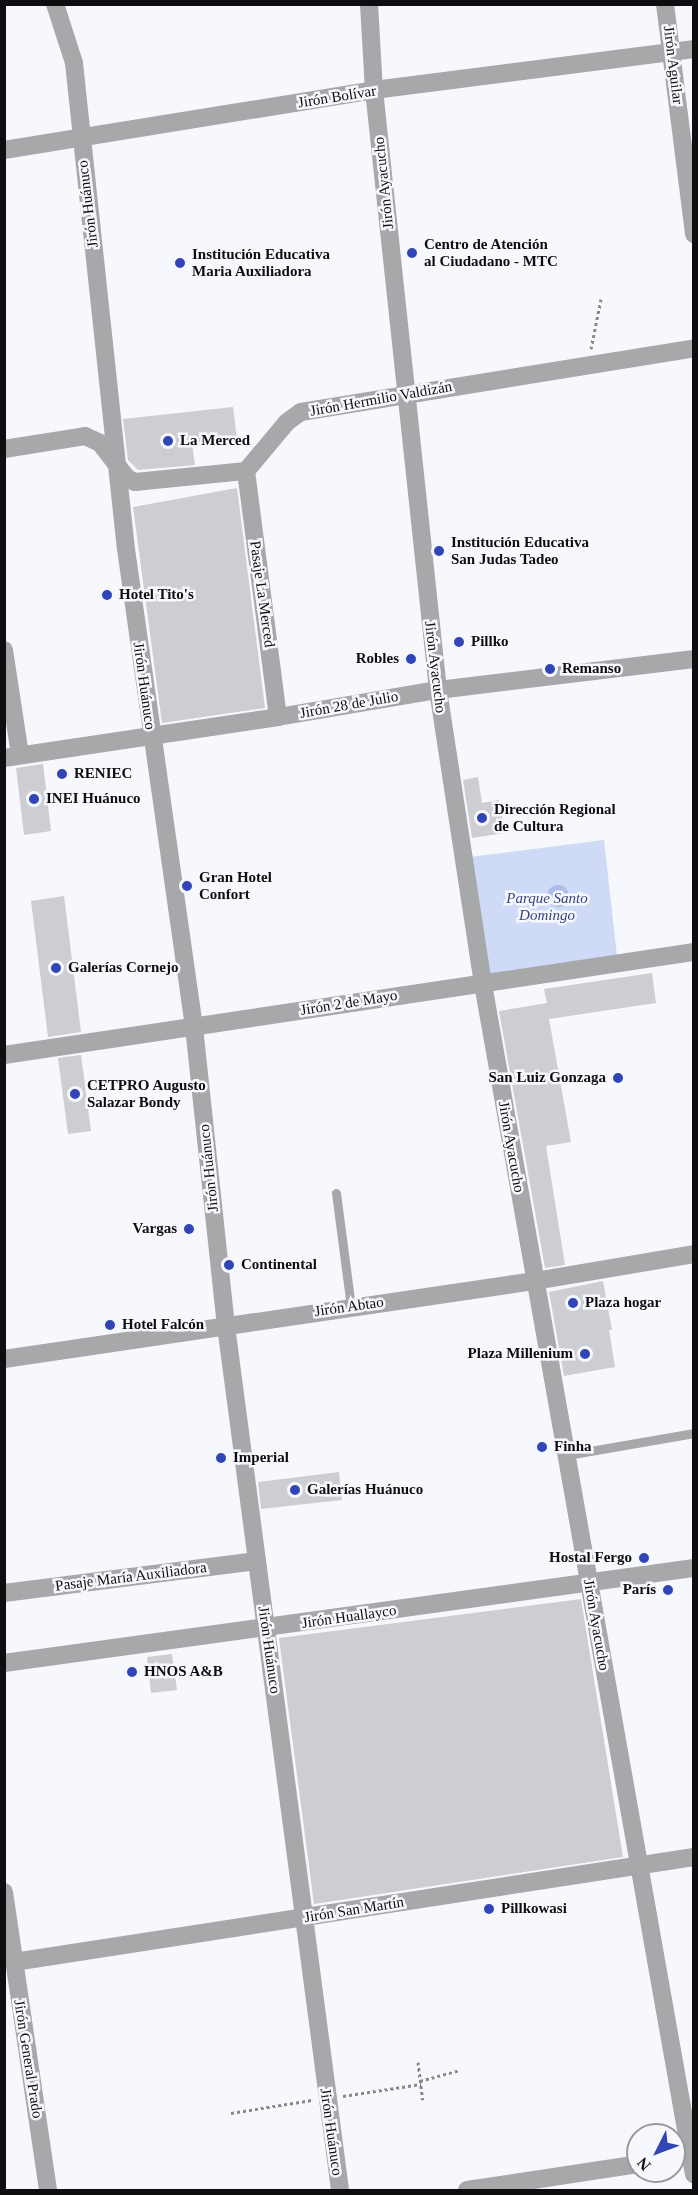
<!DOCTYPE html>
<html>
<head>
<meta charset="utf-8">
<style>
	body { margin:0 }
	#map { position:relative; width:698px; height:2195px; overflow:hidden; background:#f6f8fe; font-family:Georgia,serif }
	div>[style] { position:absolute }
	[style*='--x'] { left:calc(var(--x)*1px); top:calc(var(--y)*1px); width:calc(var(--w)*1px); rotate:calc(var(--a)*1deg) }
	.green>* { inset:0; background:#cfdaf6 }
	.water>* { inset:0; background:#adbdea }
	.round { border-radius:50% }
	.building>* { inset:0; background:#ccced3 }
	.path>* { height:3px; margin-top:-1.5px; transform-origin:0; background:repeating-linear-gradient(90deg,#88898d 0 3px,transparent 0 6px) }
	.service>* { height:9px; margin:-4.5px; padding:0 4.5px; transform-origin:4.5px; border-radius:4.5px; background:#a7a8aa }
	.minor>* { height:18px; margin:-9px; padding:0 9px; transform-origin:9px; border-radius:9px; background:#a7a8aa }
	.tertiary>* { height:18px; margin:-9px; padding:0 9px; transform-origin:9px; border-radius:9px; background:#a7a8aa }
	.dots>* { width:16px; height:16px; translate:-50% -50%; box-sizing:border-box; border:3px solid #f6f8fe; border-radius:50% }
	span { translate:-50% -50%; white-space:nowrap; text-align:center; line-height:1.15; -webkit-text-stroke:5px #f6f8fe; paint-order:stroke }
	.street-label { font-size:15px; color:#0d0e10 }
	.poi-label { font-size:15px; color:#0d0e10; font-weight:700 }
	.left { translate:0 -50%; text-align:left }
	.right { translate:-100% -50%; text-align:right }
	.park-label { font-size:15px; color:#35467e; font-style:italic }
	.frame { position:absolute; inset:0; border:6px solid #0d0e10; pointer-events:none }
	.north { position:absolute; left:626px; top:2123px; width:60px; height:60px; box-sizing:border-box; background:#f6f8fe; border:2px solid #999a9f; border-radius:50%; rotate:228deg; font-size:16px; font-weight:700; line-height:24px; text-align:center; color:#0d0e10 }
	.north::after { content:''; display:block; margin:auto; width:21px; height:27px; background:#3046b8; clip-path:polygon(50% 0,100% 100%,50% 72%,0 100%) }
</style>
</head>
<body>
<div id="map">
	<div class="green">
		<i style="clip-path:polygon(604px 840px,617px 956px,489px 976px,470px 857px)"></i>
	</div>
	<div class="water">
		<i class="round" style="left:547px;top:885px;width:22px;height:22px"></i>
	</div>
	<div class="building">
		<i style="clip-path:polygon(233px 407px,237px 439px,192px 444px,195px 465px,138px 470px,128px 460px,123px 419px)"></i>
		<i style="clip-path:polygon(237px 488px,265px 708px,162px 723px,133px 507px)"></i>
		<i style="clip-path:polygon(43px 764px,51px 831px,24px 835px,16px 768px)"></i>
		<i style="clip-path:polygon(478px 777px,482px 803px,499px 800px,505px 833px,472px 838px,463px 780px)"></i>
		<i style="clip-path:polygon(64px 896px,81px 1032px,48px 1037px,31px 901px)"></i>
		<i style="clip-path:polygon(652px 973px,656px 1003px,549px 1019px,571px 1142px,546px 1146px,565px 1265px,545px 1268px,499px 1011px,547px 1003px,544px 989px)"></i>
		<i style="clip-path:polygon(81px 1055px,91px 1131px,68px 1134px,58px 1058px)"></i>
		<i style="clip-path:polygon(603px 1281px,612px 1330px,609px 1330px,615px 1367px,564px 1376px,549px 1292px)"></i>
		<i style="clip-path:polygon(339px 1472px,342px 1500px,261px 1509px,258px 1482px)"></i>
		<i style="clip-path:polygon(581px 1599px,623px 1857px,314px 1904px,279px 1638px)"></i>
		<i style="clip-path:polygon(172px 1654px,177px 1690px,151px 1693px,147px 1657px)"></i>
	</div>
	<div class="path">
		<i style="--x:591;--y:349;--w:51;--a:-78.7"></i>
		<i style="--x:418;--y:2062;--w:38;--a:83"></i>
		<i style="--x:420;--y:2081;--w:41;--a:-15.4"></i>
		<i style="--x:343;--y:2096;--w:79;--a:-8.7"></i>
		<i style="--x:231;--y:2113;--w:82;--a:-9.1"></i>
	</div>
	<div class="service">
		<i style="--x:336;--y:1193;--w:115;--a:82.5"></i>
		<i style="--x:567;--y:1455;--w:129;--a:-9.8"></i>
	</div>
	<div class="minor">
		<i style="--x:55;--y:4;--w:62;--a:72.1"></i>
		<i style="--x:74;--y:63;--w:489;--a:83.9"></i>
		<i style="--x:126;--y:549;--w:483;--a:81.9"></i>
		<i style="--x:194;--y:1027;--w:301;--a:83.9"></i>
		<i style="--x:226;--y:1326;--w:871;--a:82.48"></i>
		<i style="--x:369;--y:4;--w:86;--a:86.7"></i>
		<i style="--x:374;--y:90;--w:603;--a:83.91"></i>
		<i style="--x:438;--y:690;--w:297;--a:81.3"></i>
		<i style="--x:483;--y:984;--w:1209;--a:79.95"></i>
		<i style="--x:665;--y:4;--w:232;--a:82.8"></i>
		<i style="--x:4;--y:150;--w:375;--a:-9.2"></i>
		<i style="--x:374;--y:90;--w:323;--a:-7.3"></i>
		<i style="--x:4;--y:449;--w:82;--a:-9.1"></i>
		<i style="--x:85;--y:436;--w:17;--a:25"></i>
		<i style="--x:100;--y:443;--w:44;--a:52.4"></i>
		<i style="--x:127;--y:478;--w:9;--a:27"></i>
		<i style="--x:135;--y:482;--w:112;--a:-5.7"></i>
		<i style="--x:246;--y:471;--w:64;--a:-50.1"></i>
		<i style="--x:287;--y:422;--w:17;--a:-36"></i>
		<i style="--x:301;--y:412;--w:398;--a:-9.2"></i>
		<i style="--x:246;--y:471;--w:248;--a:82.6"></i>
		<i style="--x:4;--y:650;--w:106;--a:81.3"></i>
		<i style="--x:4;--y:1359;--w:537;--a:-8.36"></i>
		<i style="--x:535;--y:1281;--w:161;--a:-9.6"></i>
		<i style="--x:4;--y:1593;--w:255;--a:-7.2"></i>
		<i style="--x:4;--y:1663;--w:697;--a:-7.84"></i>
		<i style="--x:4;--y:1892;--w:301;--a:81.6"></i>
		<i style="--x:14;--y:1962;--w:688;--a:-8.78"></i>
		<i style="--x:467;--y:2190;--w:173;--a:-8.6"></i>
	</div>
	<div class="tertiary">
		<i style="--x:4;--y:758;--w:277;--a:-8.5"></i>
		<i style="--x:278;--y:717;--w:162;--a:-9.6"></i>
		<i style="--x:438;--y:690;--w:258;--a:-6.9"></i>
		<i style="--x:4;--y:1055;--w:698;--a:-8.49"></i>
	</div>
	<div class="dots">
		<i style="left:412px;top:253px;background:#3046b8"></i>
		<i style="left:180px;top:263px;background:#3046b8"></i>
		<i style="left:168px;top:441px;background:#3046b8"></i>
		<i style="left:439px;top:551px;background:#3046b8"></i>
		<i style="left:107px;top:595px;background:#3046b8"></i>
		<i style="left:459px;top:642px;background:#3046b8"></i>
		<i style="left:411px;top:659px;background:#3046b8"></i>
		<i style="left:550px;top:669px;background:#3046b8"></i>
		<i style="left:62px;top:774px;background:#3046b8"></i>
		<i style="left:34px;top:799px;background:#3046b8"></i>
		<i style="left:482px;top:818px;background:#3046b8"></i>
		<i style="left:187px;top:886px;background:#3046b8"></i>
		<i style="left:56px;top:968px;background:#3046b8"></i>
		<i style="left:618px;top:1078px;background:#3046b8"></i>
		<i style="left:75px;top:1094px;background:#3046b8"></i>
		<i style="left:189px;top:1229px;background:#3046b8"></i>
		<i style="left:229px;top:1265px;background:#3046b8"></i>
		<i style="left:573px;top:1303px;background:#3046b8"></i>
		<i style="left:110px;top:1325px;background:#3046b8"></i>
		<i style="left:585px;top:1354px;background:#3046b8"></i>
		<i style="left:542px;top:1447px;background:#3046b8"></i>
		<i style="left:221px;top:1458px;background:#3046b8"></i>
		<i style="left:295px;top:1490px;background:#3046b8"></i>
		<i style="left:644px;top:1558px;background:#3046b8"></i>
		<i style="left:668px;top:1590px;background:#3046b8"></i>
		<i style="left:132px;top:1672px;background:#3046b8"></i>
		<i style="left:489px;top:1909px;background:#3046b8"></i>
	</div>
	<div class="street-label">
		<span style="left:673px;top:65px;rotate:83deg">Jirón Aguilar</span>
		<span style="left:337px;top:97px;rotate:-9deg">Jirón Bolívar</span>
		<span style="left:384px;top:183px;rotate:-96deg">Jirón Ayacucho</span>
		<span style="left:88px;top:204px;rotate:-97deg">Jirón Huánuco</span>
		<span style="left:381px;top:399px;rotate:-10deg">Jirón Hermilio Valdizán</span>
		<span style="left:262px;top:594px;rotate:82deg">Pasaje La Merced</span>
		<span style="left:435px;top:667px;rotate:83deg">Jirón Ayacucho</span>
		<span style="left:144px;top:686px;rotate:82deg">Jirón Huánuco</span>
		<span style="left:349px;top:705px;rotate:-10deg">Jirón 28 de Julio</span>
		<span style="left:349px;top:1003px;rotate:-9deg">Jirón 2 de Mayo</span>
		<span style="left:511px;top:1147px;rotate:80deg">Jirón Ayacucho</span>
		<span style="left:209px;top:1168px;rotate:-96deg">Jirón Huánuco</span>
		<span style="left:349px;top:1307px;rotate:-8deg">Jirón Abtao</span>
		<span style="left:131px;top:1577px;rotate:-7deg">Pasaje María Auxiliadora</span>
		<span style="left:349px;top:1617px;rotate:-8deg">Jirón Huallayco</span>
		<span style="left:596px;top:1625px;rotate:80deg">Jirón Ayacucho</span>
		<span style="left:269px;top:1650px;rotate:82deg">Jirón Huánuco</span>
		<span style="left:354px;top:1910px;rotate:-9deg">Jirón San Martín</span>
		<span style="left:28px;top:2059px;rotate:81deg">Jirón General Prado</span>
		<span style="left:331px;top:2132px;rotate:82deg">Jirón Huánuco</span>
	</div>
	<div class="poi-label">
		<span class="left" style="left:424px;top:253px">Centro de Atención<br>al Ciudadano - MTC</span>
		<span class="left" style="left:192px;top:263px">Institución Educativa<br>Maria Auxiliadora</span>
		<span class="left" style="left:180px;top:441px">La Merced</span>
		<span class="left" style="left:451px;top:551px">Institución Educativa<br>San Judas Tadeo</span>
		<span class="left" style="left:119px;top:595px">Hotel Tito's</span>
		<span class="left" style="left:471px;top:642px">Pillko</span>
		<span class="right" style="left:399px;top:659px">Robles</span>
		<span class="left" style="left:562px;top:669px">Remanso</span>
		<span class="left" style="left:74px;top:774px">RENIEC</span>
		<span class="left" style="left:46px;top:799px">INEI Huánuco</span>
		<span class="left" style="left:494px;top:818px">Dirección Regional<br>de Cultura</span>
		<span class="left" style="left:199px;top:886px">Gran Hotel<br>Confort</span>
		<span class="left" style="left:68px;top:968px">Galerías Cornejo</span>
		<span class="right" style="left:606px;top:1078px">San Luiz Gonzaga</span>
		<span class="left" style="left:87px;top:1094px">CETPRO Augusto<br>Salazar Bondy</span>
		<span class="right" style="left:177px;top:1229px">Vargas</span>
		<span class="left" style="left:241px;top:1265px">Continental</span>
		<span class="left" style="left:585px;top:1303px">Plaza hogar</span>
		<span class="left" style="left:122px;top:1325px">Hotel Falcón</span>
		<span class="right" style="left:573px;top:1354px">Plaza Millenium</span>
		<span class="left" style="left:554px;top:1447px">Finha</span>
		<span class="left" style="left:233px;top:1458px">Imperial</span>
		<span class="left" style="left:307px;top:1490px">Galerías Huánuco</span>
		<span class="right" style="left:632px;top:1558px">Hostal Fergo</span>
		<span class="right" style="left:656px;top:1590px">París</span>
		<span class="left" style="left:144px;top:1672px">HNOS A&amp;B</span>
		<span class="left" style="left:501px;top:1909px">Pillkowasi</span>
	</div>
	<div class="park-label">
		<span style="left:547px;top:907px">Parque Santo<br>Domingo</span>
	</div>
	<div class="frame"></div>
	<div class="north">N</div>
</div>
</body>
</html>
